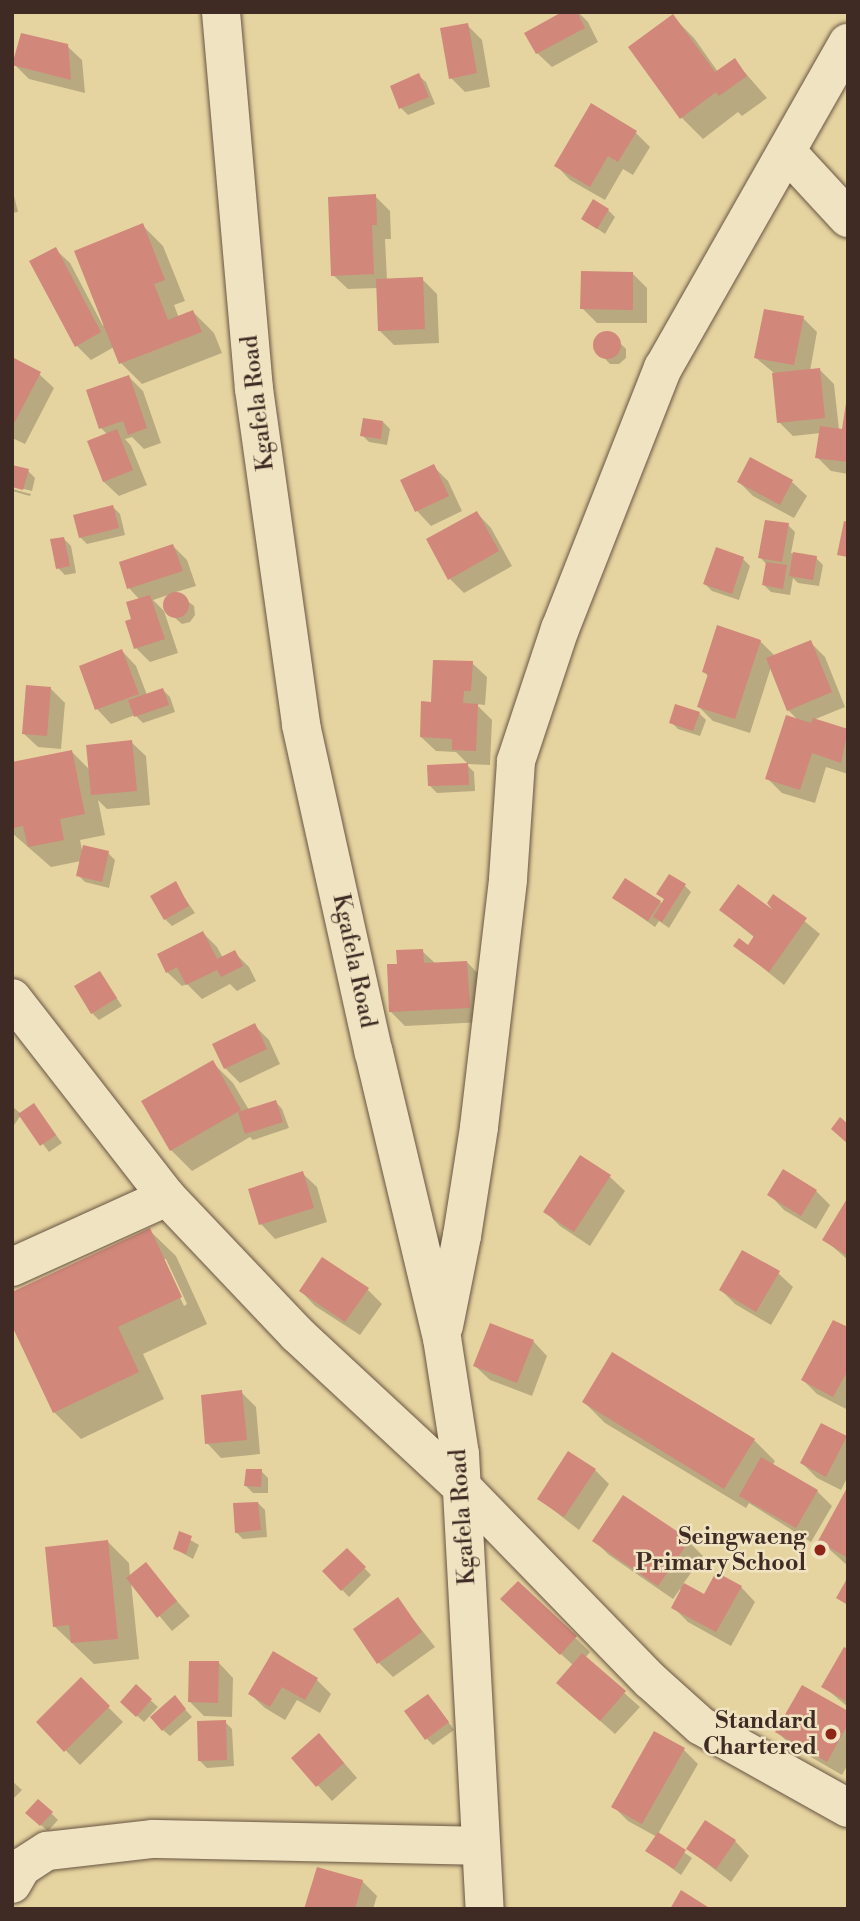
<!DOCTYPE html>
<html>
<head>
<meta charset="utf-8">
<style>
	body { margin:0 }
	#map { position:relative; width:860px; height:1921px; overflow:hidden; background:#e6d4a0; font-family:"Libre Bodoni",serif }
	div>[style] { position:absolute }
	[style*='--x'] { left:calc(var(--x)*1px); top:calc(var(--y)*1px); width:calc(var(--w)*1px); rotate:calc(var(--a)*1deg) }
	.shadow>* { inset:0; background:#0003 }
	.building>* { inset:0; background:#d1877a }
	.round { border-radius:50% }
	.roads { filter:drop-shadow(0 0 2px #695543) drop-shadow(0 0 2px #695543) }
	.minor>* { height:38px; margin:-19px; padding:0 19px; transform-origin:19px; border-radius:19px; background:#efe3c1 }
	.dots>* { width:19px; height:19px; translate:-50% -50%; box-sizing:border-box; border:4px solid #efe3c1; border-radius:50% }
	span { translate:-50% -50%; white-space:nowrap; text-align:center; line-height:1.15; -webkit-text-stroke:5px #efe3c1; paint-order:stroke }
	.street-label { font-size:23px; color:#3f2b24 }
	.poi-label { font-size:23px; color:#3f2b24; font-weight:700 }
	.right { translate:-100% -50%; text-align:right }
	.frame { position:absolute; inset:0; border:14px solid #3f2b24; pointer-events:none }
</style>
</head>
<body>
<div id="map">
	<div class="shadow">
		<i style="clip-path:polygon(565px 12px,578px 12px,588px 22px,598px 42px,552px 67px,537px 53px)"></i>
		<i style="clip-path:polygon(673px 17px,694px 38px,718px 72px,734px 60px,767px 98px,742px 116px,738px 112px,703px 139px,682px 118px)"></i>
		<i style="clip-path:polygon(467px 25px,482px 40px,490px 87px,465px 92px,451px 78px)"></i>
		<i style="clip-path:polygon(67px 46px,82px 60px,85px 93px,29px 79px,14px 64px)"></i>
		<i style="clip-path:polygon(419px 76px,426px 82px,435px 104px,408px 115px,401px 108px)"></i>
		<i style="clip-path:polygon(635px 132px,650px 147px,633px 175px,623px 169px,605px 200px,570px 180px,556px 165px)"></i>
		<i style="clip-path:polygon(12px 188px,18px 212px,12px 213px)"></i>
		<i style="clip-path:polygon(375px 196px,390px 211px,391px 239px,385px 239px,387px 280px,422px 279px,437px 294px,439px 343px,394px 345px,379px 330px,378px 288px,348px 289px,333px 275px)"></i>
		<i style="clip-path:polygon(608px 210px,615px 217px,605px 234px,583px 219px)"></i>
		<i style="clip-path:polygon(142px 225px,163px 246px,185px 301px,174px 305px,179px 318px,193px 312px,214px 333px,222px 353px,142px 384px,121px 363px,114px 347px,91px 360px,77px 346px,55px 249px,70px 263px,103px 326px)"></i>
		<i style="clip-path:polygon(633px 274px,647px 288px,647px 323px,597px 323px,582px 308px)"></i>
		<i style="clip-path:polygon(803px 318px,817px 332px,810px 371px,820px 370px,834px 384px,839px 430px,843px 431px,848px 404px,848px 474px,831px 471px,817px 457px,821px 433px,793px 436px,779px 422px,774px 373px,756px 358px)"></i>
		<i style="clip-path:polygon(602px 334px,611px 334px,626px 349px,626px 358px,619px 364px,610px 364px,596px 349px,596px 340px)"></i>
		<i style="clip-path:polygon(12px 359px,39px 374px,54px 388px,25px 444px,12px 438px)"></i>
		<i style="clip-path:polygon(129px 377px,143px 391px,161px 443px,144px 449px,132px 437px,125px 439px,131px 446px,147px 485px,119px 496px,104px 482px,89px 442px,108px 435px,101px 428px)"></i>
		<i style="clip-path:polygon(383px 422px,390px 429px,387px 445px,369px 442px,362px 435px)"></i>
		<i style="clip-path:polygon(433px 466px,448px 481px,462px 511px,431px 526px,417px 511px)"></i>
		<i style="clip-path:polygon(28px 471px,35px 478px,32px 491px,12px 486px)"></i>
		<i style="clip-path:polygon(739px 482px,792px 482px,807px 496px,794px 518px,753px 496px)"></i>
		<i style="clip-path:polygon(12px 489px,31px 494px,30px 496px,12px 491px)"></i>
		<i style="clip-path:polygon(113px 507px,120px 514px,125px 535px,87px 544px,80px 537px)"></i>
		<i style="clip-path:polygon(477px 513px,491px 528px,512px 566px,464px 593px,449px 578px)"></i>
		<i style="clip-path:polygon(788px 525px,795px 532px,791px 553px,816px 558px,823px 565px,819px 586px,798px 583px,793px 578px,790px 595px,771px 592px,764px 585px,767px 565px,760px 557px)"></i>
		<i style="clip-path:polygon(64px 539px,71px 546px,76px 573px,65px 575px,58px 568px)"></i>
		<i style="clip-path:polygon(173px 546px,187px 560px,196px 586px,176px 592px,194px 606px,195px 615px,190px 622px,182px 624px,167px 611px,165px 603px,171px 594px,153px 600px,164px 611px,178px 653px,150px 662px,136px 648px,134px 620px,140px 600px,129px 588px)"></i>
		<i style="clip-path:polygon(743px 559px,750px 566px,739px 600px,712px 591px,705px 584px)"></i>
		<i style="clip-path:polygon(760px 641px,775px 656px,810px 642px,825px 657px,845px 707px,813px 720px,848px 731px,848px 774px,826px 767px,815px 803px,782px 793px,767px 778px,799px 721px,788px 710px,771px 667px,750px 733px,713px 721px,699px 707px,709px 677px,704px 672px)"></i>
		<i style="clip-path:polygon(122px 651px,136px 666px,147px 695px,163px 690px,170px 697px,175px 712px,143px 723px,135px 715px,111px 724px,97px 709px)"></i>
		<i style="clip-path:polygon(472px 663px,487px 677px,485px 705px,476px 704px,492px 720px,490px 765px,468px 764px,456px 752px,436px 751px,421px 737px,433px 703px)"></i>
		<i style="clip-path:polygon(51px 689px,65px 703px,61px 749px,38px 747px,23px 733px)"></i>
		<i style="clip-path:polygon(699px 713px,706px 720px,700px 736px,678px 729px,671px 722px)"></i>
		<i style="clip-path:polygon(131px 742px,146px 756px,150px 805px,107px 809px,98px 800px,105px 835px,80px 840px,83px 855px,108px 853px,115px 860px,109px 888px,85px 882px,78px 875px,81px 861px,51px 867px,12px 833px,12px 764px,72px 752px,91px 771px)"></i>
		<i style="clip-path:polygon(467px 765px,474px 772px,475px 791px,437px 793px,430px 786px)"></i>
		<i style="clip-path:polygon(625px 880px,663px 904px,665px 900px,659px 894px,684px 885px,691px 892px,669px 928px,659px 921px,655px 927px,614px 898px)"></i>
		<i style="clip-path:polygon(175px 884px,195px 913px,172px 926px,165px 919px)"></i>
		<i style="clip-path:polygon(739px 886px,775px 911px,774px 896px,820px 934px,784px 985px,736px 946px,748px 947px,755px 938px,721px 910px)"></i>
		<i style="clip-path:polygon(203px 933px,217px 947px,223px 958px,235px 953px,249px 967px,256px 981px,237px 991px,230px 984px,202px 999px,187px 984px,182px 986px,167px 972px)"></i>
		<i style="clip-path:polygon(422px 951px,436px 964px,467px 962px,481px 977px,483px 1022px,405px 1026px,390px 1011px,399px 965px)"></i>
		<i style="clip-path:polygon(100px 973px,122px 1006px,99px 1020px,92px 1013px)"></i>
		<i style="clip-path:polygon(255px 1026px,269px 1040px,280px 1064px,240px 1083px,225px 1068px,214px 1045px)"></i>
		<i style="clip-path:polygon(212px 1062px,233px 1083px,249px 1110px,276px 1102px,282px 1109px,289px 1128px,253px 1140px,250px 1137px,192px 1171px,171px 1150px)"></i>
		<i style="clip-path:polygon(34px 1105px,62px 1143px,49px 1152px,21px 1115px,12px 1128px,12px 1106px,21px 1114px)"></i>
		<i style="clip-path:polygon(581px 1157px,610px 1177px,625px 1191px,590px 1246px,560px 1226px,546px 1212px)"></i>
		<i style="clip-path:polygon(302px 1173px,317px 1187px,327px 1222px,275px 1239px,261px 1224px)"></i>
		<i style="clip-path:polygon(816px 1191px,830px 1205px,816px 1229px,784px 1210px,770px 1195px)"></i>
		<i style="clip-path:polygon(848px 1201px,848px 1260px,824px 1239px)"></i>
		<i style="clip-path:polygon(evenodd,149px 1230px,176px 1256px,207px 1324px,143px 1354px,164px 1399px,81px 1439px,54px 1412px,149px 1230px,162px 1259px,166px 1259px,187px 1304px,184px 1306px,162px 1259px)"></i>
		<i style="clip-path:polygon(778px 1273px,793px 1287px,771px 1325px,735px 1304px,721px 1290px)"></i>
		<i style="clip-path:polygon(367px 1289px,382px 1304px,360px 1335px,315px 1306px,301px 1291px)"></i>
		<i style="clip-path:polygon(848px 1329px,848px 1410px,817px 1394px,803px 1380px)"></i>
		<i style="clip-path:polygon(533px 1341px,547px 1356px,532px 1396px,490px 1380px,475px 1366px)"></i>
		<i style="clip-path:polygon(241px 1392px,256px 1407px,260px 1454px,221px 1458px,207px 1443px)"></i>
		<i style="clip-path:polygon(584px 1402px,754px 1440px,775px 1461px,772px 1466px,817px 1491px,832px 1506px,811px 1542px,749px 1503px,746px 1508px,605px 1423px)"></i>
		<i style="clip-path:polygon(846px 1438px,848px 1476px,841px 1490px,817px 1478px,802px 1463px)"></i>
		<i style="clip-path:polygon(595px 1470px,609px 1484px,579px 1530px,539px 1499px)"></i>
		<i style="clip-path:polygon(261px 1471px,268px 1478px,268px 1493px,253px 1493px,246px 1486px)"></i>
		<i style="clip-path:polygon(848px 1490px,848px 1566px,820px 1541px)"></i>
		<i style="clip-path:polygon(258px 1503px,265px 1510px,267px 1537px,243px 1539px,236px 1532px)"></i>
		<i style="clip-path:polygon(180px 1534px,199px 1545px,193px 1559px,175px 1549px)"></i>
		<i style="clip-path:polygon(594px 1540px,688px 1541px,703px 1556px,683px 1584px,705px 1596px,741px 1587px,755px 1602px,731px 1646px,688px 1622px,673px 1607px,682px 1591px,680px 1589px,673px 1599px,609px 1555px)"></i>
		<i style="clip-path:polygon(108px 1542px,129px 1563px,130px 1577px,146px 1565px,190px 1616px,172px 1631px,131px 1582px,139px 1659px,94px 1664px,54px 1626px)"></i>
		<i style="clip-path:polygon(347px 1550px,371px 1575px,349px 1597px,324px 1571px)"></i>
		<i style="clip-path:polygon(518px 1583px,590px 1652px,585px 1658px,640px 1707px,615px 1734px,573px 1697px,573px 1665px,517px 1614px)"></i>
		<i style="clip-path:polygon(398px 1600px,435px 1647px,393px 1677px,378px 1662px)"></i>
		<i style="clip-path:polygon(848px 1651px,848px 1707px,824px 1687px)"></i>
		<i style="clip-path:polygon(274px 1654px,317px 1680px,331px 1694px,320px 1713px,297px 1700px,285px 1720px,265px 1708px,250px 1694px)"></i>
		<i style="clip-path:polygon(219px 1663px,233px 1678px,232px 1717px,204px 1716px,190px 1702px)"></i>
		<i style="clip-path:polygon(81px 1680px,123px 1722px,80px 1765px,38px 1722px)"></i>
		<i style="clip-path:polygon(136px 1687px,158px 1707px,144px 1722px,122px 1702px)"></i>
		<i style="clip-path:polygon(435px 1703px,454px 1730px,433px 1745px,427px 1739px)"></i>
		<i style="clip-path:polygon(181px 1705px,192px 1717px,170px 1736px,163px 1730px)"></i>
		<i style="clip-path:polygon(848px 1713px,848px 1764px,842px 1775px,792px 1746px,777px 1732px)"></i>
		<i style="clip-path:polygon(225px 1722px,232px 1729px,234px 1766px,207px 1768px,200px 1761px)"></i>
		<i style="clip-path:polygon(683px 1749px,698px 1764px,658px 1834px,692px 1858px,681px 1875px,648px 1851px,657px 1837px,628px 1821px,614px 1807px)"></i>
		<i style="clip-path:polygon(333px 1750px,357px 1778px,332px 1801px,293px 1758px)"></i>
		<i style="clip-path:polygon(12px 1781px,22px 1790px,12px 1800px)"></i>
		<i style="clip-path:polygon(51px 1813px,58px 1820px,48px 1831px,35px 1820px)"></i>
		<i style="clip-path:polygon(735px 1841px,749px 1856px,731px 1882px,688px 1849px)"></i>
		<i style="clip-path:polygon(362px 1881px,377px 1896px,373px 1909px,306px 1909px)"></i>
	</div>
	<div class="building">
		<i style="clip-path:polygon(562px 12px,577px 12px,585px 28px,536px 54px,524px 33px)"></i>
		<i style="clip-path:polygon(673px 14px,715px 72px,735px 58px,747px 76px,719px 96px,716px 92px,680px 119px,628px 47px)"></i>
		<i style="clip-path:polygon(468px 23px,477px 73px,449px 79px,440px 28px)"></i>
		<i style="clip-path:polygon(21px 33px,68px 44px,71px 80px,12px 65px)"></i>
		<i style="clip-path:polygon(419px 73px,429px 97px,399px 109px,390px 86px)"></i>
		<i style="clip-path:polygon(591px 103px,637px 131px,618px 162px,608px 156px,590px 187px,554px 166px)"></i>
		<i style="clip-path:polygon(376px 194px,377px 225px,372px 225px,374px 274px,331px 276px,328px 197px)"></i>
		<i style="clip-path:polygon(593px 199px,609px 209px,597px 229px,581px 219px)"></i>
		<i style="clip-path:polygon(143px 223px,165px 280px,154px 284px,168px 320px,193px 310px,202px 332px,119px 364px,74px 251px)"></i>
		<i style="clip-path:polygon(56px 247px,101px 332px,75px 347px,29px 261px)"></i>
		<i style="clip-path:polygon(581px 271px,633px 272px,633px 310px,580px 309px)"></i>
		<i style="clip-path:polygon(423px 277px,425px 329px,378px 331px,376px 279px)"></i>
		<i style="clip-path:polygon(764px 309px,804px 316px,794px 365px,754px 358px)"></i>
		<i class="round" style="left:593px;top:331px;width:28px;height:28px"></i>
		<i style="clip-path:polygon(12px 357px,41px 372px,12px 427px)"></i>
		<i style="clip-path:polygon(820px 368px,825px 418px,777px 423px,772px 373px)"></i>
		<i style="clip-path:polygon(129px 375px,147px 428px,128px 435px,123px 421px,99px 429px,86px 390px)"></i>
		<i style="clip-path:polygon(846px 403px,848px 462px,815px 458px,820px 426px,842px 429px)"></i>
		<i style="clip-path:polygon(363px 418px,383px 421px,381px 439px,360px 436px)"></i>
		<i style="clip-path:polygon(117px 429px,133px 470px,103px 482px,87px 441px)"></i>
		<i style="clip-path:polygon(750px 457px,793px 480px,780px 505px,737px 482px)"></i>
		<i style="clip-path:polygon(434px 464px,449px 496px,415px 512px,400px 480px)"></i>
		<i style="clip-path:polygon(12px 465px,29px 469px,23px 490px,12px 487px)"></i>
		<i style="clip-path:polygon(113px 505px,119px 528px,79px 538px,73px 515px)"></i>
		<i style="clip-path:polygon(477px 511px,499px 551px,448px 580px,426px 539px)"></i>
		<i style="clip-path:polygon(765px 520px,789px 523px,782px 562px,758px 558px)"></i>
		<i style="clip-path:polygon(844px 521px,848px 522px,848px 557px,837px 555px)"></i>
		<i style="clip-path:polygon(64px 537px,70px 566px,56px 569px,50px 539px)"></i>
		<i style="clip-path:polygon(173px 544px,183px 571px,127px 589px,119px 562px)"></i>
		<i style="clip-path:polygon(716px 547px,744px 557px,732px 594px,703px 584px)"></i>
		<i style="clip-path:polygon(793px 552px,817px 556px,813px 580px,789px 576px)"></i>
		<i style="clip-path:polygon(766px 562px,787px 565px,783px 589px,762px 585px)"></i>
		<i class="round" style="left:163px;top:592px;width:26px;height:26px"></i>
		<i style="clip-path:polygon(150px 595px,165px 639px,134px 649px,125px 621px,131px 619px,126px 602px)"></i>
		<i style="clip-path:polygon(717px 625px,761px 640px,735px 719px,697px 707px,708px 674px,702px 672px)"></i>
		<i style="clip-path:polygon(811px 640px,832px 692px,787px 711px,766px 658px)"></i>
		<i style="clip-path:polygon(122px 649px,139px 694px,95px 710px,79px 666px)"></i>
		<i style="clip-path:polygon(433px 660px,473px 661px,471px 691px,464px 691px,463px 703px,478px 704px,476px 751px,452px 750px,452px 739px,420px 737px,421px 701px,431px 702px)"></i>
		<i style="clip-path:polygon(26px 685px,51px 687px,47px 736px,22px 734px)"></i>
		<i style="clip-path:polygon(163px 688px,169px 705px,134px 717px,128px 700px)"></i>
		<i style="clip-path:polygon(675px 704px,700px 712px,693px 731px,669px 723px)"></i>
		<i style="clip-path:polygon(786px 715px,811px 723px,813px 718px,848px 729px,841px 763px,812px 753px,800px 790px,765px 779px)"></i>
		<i style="clip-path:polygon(132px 740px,137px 791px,91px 795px,86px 745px)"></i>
		<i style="clip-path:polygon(72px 750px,85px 814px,60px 819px,64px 840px,28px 847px,23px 826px,12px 828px,12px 762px)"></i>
		<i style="clip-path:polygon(468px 763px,469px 785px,428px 786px,427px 765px)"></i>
		<i style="clip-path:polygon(83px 845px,109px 851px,102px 882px,76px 876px)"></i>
		<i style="clip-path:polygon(669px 874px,686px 884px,662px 922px,653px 917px,664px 899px,656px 894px)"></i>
		<i style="clip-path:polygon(625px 878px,661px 901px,648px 921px,612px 898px)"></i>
		<i style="clip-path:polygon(176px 881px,189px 906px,164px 920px,150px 896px)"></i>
		<i style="clip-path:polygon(738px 884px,773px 910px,767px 903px,773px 894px,807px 918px,769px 972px,733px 946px,739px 938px,748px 945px,754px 936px,719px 910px)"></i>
		<i style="clip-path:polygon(203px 931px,217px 959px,235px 950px,243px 966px,221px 977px,217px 970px,186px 985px,177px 967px,166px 973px,157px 954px)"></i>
		<i style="clip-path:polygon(423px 949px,424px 963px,467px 961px,470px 1008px,389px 1012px,387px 964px,397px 964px,396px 950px)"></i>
		<i style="clip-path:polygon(100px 971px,117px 998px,91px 1014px,74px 986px)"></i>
		<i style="clip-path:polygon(255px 1023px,267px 1049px,224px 1069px,212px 1044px)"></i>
		<i style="clip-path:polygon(213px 1060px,241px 1110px,170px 1151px,141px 1101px)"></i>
		<i style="clip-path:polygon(276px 1100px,283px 1122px,245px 1134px,238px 1112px)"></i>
		<i style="clip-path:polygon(34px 1103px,56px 1135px,40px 1146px,18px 1114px)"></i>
		<i style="clip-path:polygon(840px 1117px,848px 1124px,848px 1144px,831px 1129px)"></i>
		<i style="clip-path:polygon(580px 1155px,611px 1175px,574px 1232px,543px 1212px)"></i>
		<i style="clip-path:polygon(783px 1169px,817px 1190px,801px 1216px,767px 1195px)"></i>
		<i style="clip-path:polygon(303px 1171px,314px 1208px,259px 1225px,248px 1189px)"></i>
		<i style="clip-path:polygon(848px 1197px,848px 1256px,822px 1240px)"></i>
		<i style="clip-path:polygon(150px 1228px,182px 1297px,118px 1327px,139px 1372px,53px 1413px,12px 1326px,12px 1292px)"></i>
		<i style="clip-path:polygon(742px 1250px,780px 1271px,756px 1312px,719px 1290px)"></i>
		<i style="clip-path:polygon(322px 1257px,369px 1288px,345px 1322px,299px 1291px)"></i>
		<i style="clip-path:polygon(833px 1320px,848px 1327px,848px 1370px,833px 1397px,801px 1380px)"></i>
		<i style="clip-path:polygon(490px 1323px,534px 1340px,517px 1383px,473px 1366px)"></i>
		<i style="clip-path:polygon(612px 1352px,755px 1439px,724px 1489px,582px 1402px)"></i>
		<i style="clip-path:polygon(242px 1390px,247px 1440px,205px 1444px,201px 1395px)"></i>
		<i style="clip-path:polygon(821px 1423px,847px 1436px,826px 1477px,800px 1463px)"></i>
		<i style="clip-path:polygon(568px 1451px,596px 1469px,564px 1517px,537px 1499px)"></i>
		<i style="clip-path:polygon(761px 1457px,818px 1490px,796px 1528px,739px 1496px)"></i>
		<i style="clip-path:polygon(246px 1469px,262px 1469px,261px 1487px,244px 1486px)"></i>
		<i style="clip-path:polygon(848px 1486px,848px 1558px,818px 1541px)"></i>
		<i style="clip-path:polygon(623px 1495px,690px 1540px,658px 1586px,592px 1541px)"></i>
		<i style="clip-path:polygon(258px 1502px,261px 1530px,235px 1533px,233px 1503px)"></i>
		<i style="clip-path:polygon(179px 1531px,192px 1536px,186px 1554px,173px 1549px)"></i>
		<i style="clip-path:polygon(108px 1540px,118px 1639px,71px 1643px,69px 1625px,53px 1627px,45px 1547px)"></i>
		<i style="clip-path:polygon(347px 1548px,366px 1567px,341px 1591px,322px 1571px)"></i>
		<i style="clip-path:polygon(146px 1562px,177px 1601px,157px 1618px,126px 1578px)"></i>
		<i style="clip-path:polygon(716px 1572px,742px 1586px,716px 1632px,671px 1608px,684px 1583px,704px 1594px)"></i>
		<i style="clip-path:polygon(848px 1577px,848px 1605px,836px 1598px)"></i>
		<i style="clip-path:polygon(518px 1581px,577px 1636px,560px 1655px,500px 1599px)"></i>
		<i style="clip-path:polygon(398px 1597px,422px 1632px,377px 1664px,353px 1629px)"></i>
		<i style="clip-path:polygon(844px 1647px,848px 1649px,848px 1702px,821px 1687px)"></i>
		<i style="clip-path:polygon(273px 1651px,318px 1678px,305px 1700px,282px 1687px,270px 1707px,248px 1694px)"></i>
		<i style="clip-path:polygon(582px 1653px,626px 1691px,600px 1721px,556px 1683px)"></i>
		<i style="clip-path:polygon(189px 1661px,219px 1661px,218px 1703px,188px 1702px)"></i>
		<i style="clip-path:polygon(81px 1677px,110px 1706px,64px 1752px,36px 1722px)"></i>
		<i style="clip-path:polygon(136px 1684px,152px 1699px,136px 1717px,120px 1702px)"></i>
		<i style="clip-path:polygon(802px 1685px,848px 1711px,848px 1724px,827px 1762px,775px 1732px)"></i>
		<i style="clip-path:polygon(428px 1694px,449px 1722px,425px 1740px,404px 1711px)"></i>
		<i style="clip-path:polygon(175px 1695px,186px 1709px,162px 1731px,150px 1717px)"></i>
		<i style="clip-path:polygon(226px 1720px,227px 1760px,198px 1761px,197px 1721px)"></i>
		<i style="clip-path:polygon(654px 1731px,685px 1748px,642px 1824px,611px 1807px)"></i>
		<i style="clip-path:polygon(319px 1733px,344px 1763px,316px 1787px,291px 1758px)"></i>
		<i style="clip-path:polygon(38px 1799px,53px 1812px,40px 1826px,25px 1813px)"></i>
		<i style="clip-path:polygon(705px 1820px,736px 1840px,716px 1869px,686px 1849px)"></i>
		<i style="clip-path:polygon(658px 1832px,686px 1850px,674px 1869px,645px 1851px)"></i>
		<i style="clip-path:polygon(317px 1867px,363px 1880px,355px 1909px,304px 1909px)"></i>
		<i style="clip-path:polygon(681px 1890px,711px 1909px,670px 1909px)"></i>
	</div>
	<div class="roads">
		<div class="minor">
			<i style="--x:221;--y:12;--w:378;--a:85"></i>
			<i style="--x:254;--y:389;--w:339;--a:82"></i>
			<i style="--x:301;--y:725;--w:336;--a:77.5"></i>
			<i style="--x:374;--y:1053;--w:293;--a:76.6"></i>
			<i style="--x:442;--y:1338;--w:117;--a:81.2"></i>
			<i style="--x:460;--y:1454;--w:456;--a:86.9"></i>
			<i style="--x:787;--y:152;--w:90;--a:47.3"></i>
			<i style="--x:12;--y:998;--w:252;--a:52.1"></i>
			<i style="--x:167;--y:1197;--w:170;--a:155.7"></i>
			<i style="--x:167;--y:1197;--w:189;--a:46.5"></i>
			<i style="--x:297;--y:1334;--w:226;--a:42.9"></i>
			<i style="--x:463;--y:1488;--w:269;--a:45.8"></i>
			<i style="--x:651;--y:1681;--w:67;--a:42"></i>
			<i style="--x:701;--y:1726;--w:168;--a:29.2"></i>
			<i style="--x:444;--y:1326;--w:92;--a:-78.7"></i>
			<i style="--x:462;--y:1236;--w:110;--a:-81.1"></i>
			<i style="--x:479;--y:1127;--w:250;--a:-83.3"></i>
			<i style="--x:508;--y:879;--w:118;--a:-86.1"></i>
			<i style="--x:516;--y:761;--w:139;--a:-71.6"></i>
			<i style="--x:560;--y:629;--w:281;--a:-68.5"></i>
			<i style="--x:663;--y:368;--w:374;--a:-60.4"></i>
			<i style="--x:12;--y:1884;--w:20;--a:-60"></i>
			<i style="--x:22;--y:1867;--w:30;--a:-33"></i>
			<i style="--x:47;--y:1851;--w:107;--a:-6.5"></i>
			<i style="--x:153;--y:1839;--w:328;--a:1.2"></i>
		</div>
	</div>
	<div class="dots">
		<i style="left:820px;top:1550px;background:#8f2418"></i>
		<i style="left:831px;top:1734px;background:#8f2418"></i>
	</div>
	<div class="street-label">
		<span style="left:258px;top:403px;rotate:-97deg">Kgafela Road</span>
		<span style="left:354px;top:961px;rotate:78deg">Kgafela Road</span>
		<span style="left:463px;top:1517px;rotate:-94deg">Kgafela Road</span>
	</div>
	<div class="poi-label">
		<span class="right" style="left:806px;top:1550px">Seingwaeng<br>Primary School</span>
		<span class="right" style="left:817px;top:1734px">Standard<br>Chartered</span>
	</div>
	<div class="frame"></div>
</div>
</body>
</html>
